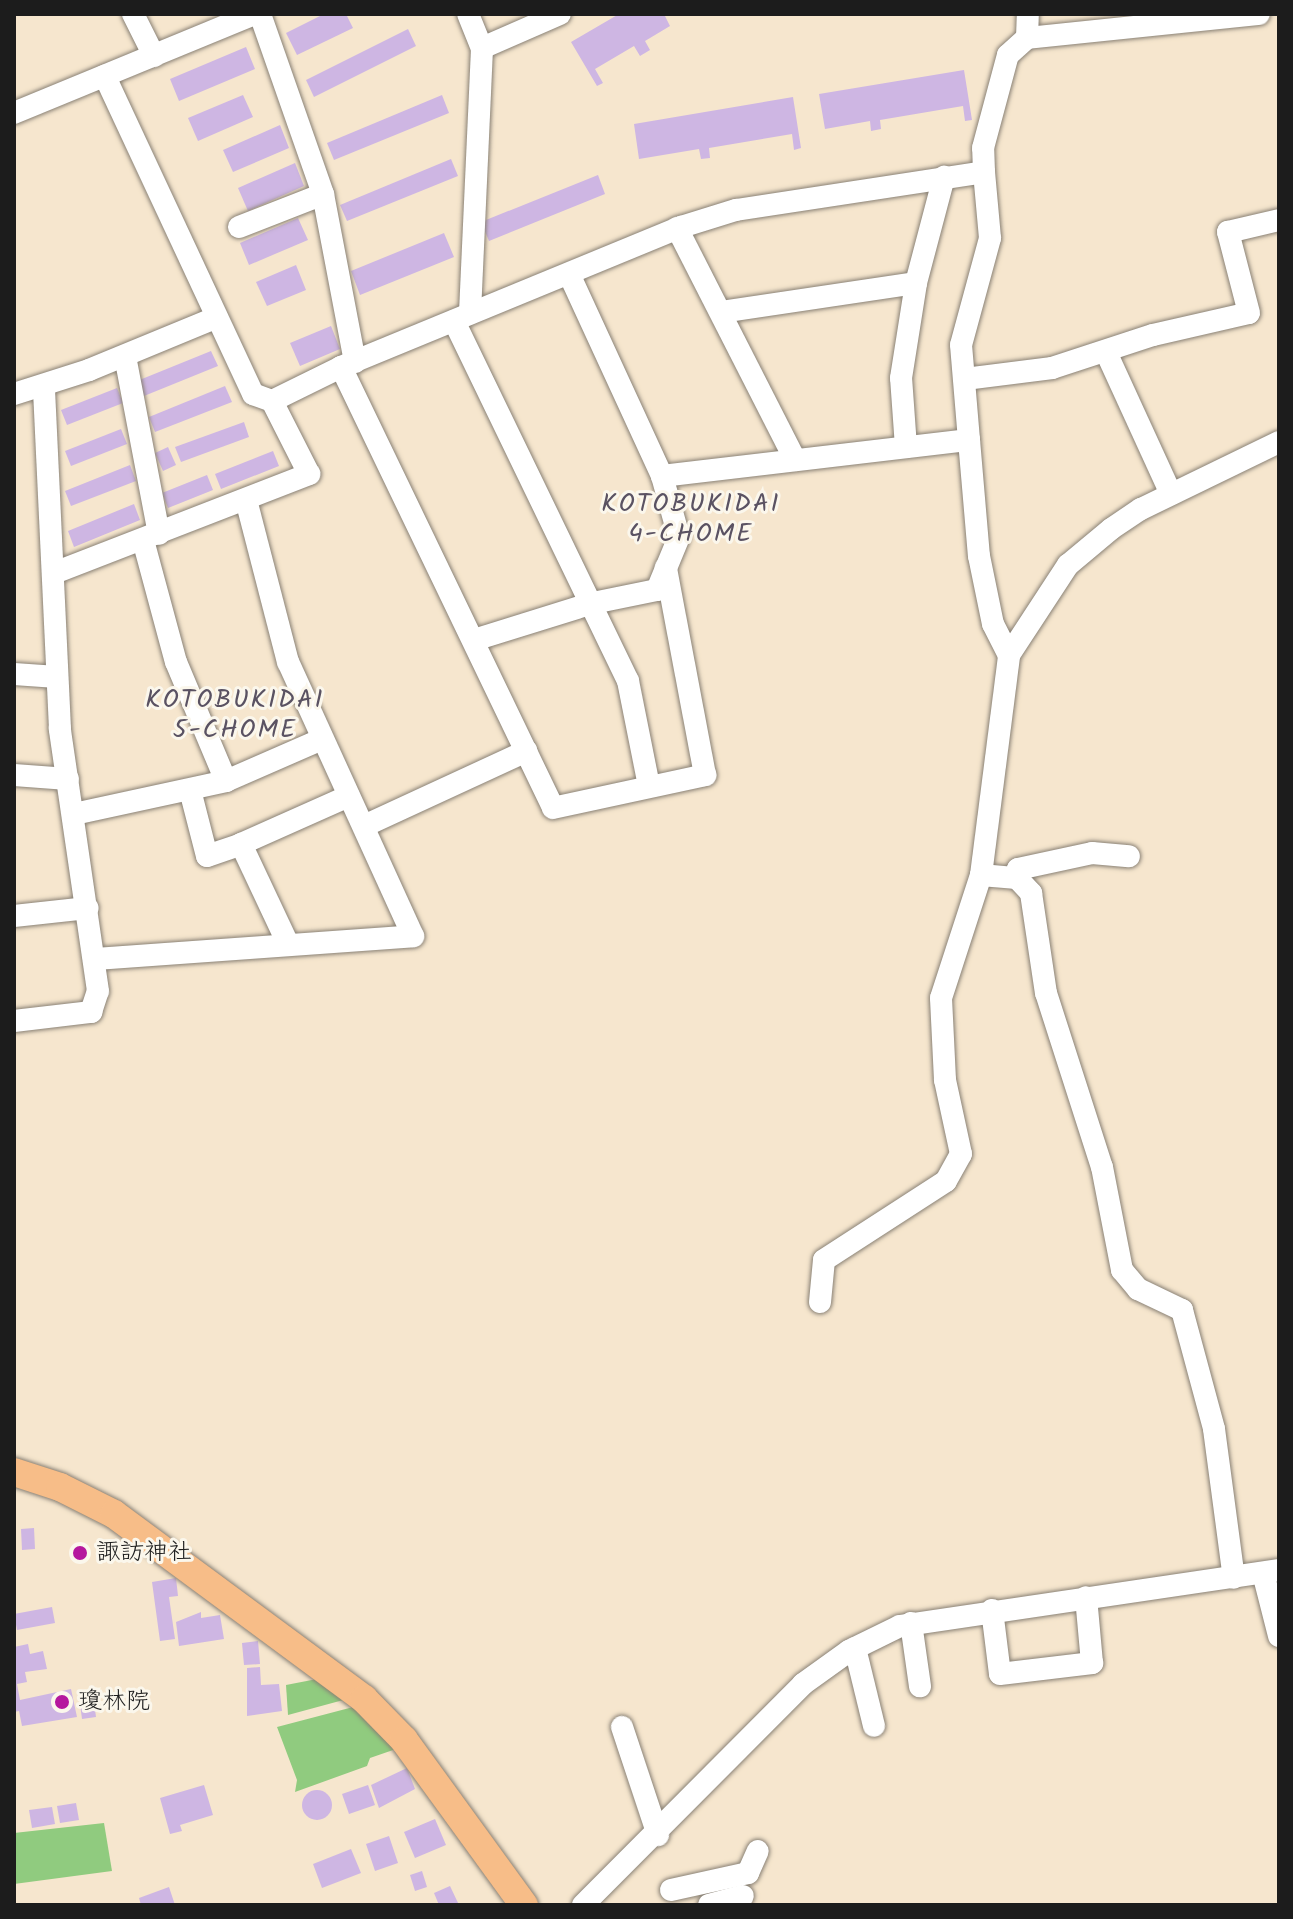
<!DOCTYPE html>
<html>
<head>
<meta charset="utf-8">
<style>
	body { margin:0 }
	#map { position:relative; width:1293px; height:1919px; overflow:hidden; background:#f6e6ce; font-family:Kalam,"Klee One",sans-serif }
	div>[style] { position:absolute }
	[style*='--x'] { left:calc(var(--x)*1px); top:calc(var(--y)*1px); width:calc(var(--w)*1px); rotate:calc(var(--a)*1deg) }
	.green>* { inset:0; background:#90cb7f }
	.building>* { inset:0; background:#ceb6e3 }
	.round { border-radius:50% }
	.roads { filter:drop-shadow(0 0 2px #898175) drop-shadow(0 0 2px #898175) }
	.minor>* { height:22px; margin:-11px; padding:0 11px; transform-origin:11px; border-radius:11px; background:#fff }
	.major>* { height:28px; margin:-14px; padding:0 14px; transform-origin:14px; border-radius:14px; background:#f7bd88 }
	.dots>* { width:22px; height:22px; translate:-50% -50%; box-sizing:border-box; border:4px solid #fbf7ec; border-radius:50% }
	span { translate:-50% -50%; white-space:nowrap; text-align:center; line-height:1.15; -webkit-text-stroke:6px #fbf7ec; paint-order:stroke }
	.poi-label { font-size:24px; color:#1c1c1c }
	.left { translate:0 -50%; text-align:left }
	.neighbourhood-label { font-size:26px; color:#5a5262; letter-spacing:2px }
	.frame { position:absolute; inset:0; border:16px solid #1c1c1c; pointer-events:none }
</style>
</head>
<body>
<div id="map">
	<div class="green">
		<i style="clip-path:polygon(317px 1679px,347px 1699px,288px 1715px,286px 1685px)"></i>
		<i style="clip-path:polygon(357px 1706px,396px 1749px,370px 1758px,367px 1766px,295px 1792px,297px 1780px,277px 1727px)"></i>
		<i style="clip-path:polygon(104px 1823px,112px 1871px,14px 1884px,14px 1833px)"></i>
	</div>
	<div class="building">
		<i style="clip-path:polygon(324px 14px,346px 14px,353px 28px,297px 55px,286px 33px)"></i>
		<i style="clip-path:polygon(619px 14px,664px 14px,670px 26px,645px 41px,650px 50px,640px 56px,634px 46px,595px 69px,603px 83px,597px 86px,571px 42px)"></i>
		<i style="clip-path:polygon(408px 29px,416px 46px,314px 97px,306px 80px)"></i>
		<i style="clip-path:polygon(246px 47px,255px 69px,179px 101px,170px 79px)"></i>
		<i style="clip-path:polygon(964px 70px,972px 120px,965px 121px,963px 106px,880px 120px,881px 129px,871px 131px,870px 121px,825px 129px,819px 94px)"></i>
		<i style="clip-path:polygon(243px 95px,253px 117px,198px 141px,188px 118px)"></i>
		<i style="clip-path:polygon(442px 95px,449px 113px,334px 160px,327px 143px)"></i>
		<i style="clip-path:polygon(793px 97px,801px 148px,794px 150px,792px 134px,709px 148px,710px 158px,701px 159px,699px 149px,639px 159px,634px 124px)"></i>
		<i style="clip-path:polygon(280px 125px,289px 148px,233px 172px,223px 150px)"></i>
		<i style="clip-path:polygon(451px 159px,458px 176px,347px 221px,340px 205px)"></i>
		<i style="clip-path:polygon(295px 163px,304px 186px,248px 211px,238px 188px)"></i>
		<i style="clip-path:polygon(598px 175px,605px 194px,489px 241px,481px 222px)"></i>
		<i style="clip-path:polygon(298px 218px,308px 240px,249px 265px,240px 243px)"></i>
		<i style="clip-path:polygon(444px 233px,454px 257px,360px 295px,351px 271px)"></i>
		<i style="clip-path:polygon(296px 265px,306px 290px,267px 306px,256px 282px)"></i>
		<i style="clip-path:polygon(331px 326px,340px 349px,300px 366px,290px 343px)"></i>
		<i style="clip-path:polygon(211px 351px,218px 366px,144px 396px,137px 381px)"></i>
		<i style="clip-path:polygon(225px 386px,232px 402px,155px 432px,149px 417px)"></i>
		<i style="clip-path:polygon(117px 388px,123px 403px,67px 425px,61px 410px)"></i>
		<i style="clip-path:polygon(244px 422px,249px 437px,181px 462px,175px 447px)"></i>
		<i style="clip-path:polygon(121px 429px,127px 444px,71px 466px,65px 451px)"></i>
		<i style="clip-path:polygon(168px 447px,176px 465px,163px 471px,155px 453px)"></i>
		<i style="clip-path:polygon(273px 451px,279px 466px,221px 489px,215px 474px)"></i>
		<i style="clip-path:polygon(130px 465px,136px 481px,71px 506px,65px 491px)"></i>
		<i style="clip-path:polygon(207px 475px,213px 490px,168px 508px,162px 493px)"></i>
		<i style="clip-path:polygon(134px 504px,140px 520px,74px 547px,68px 531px)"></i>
		<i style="clip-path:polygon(34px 1528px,35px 1549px,22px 1550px,21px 1529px)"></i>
		<i style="clip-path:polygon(176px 1578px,178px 1596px,169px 1597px,175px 1639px,160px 1641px,152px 1582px)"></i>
		<i style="clip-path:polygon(52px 1607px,55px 1623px,17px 1630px,14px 1614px)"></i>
		<i style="clip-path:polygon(201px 1612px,201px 1618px,220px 1615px,224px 1639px,179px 1646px,176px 1622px)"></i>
		<i style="clip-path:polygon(258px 1641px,260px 1664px,244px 1665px,242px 1643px)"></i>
		<i style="clip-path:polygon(28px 1644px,30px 1654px,43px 1651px,47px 1669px,25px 1672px,27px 1682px,17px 1684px,20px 1700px,71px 1689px,77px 1717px,22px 1726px,19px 1711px,14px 1712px,14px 1647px)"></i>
		<i style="clip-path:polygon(260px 1667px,261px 1685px,279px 1684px,282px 1711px,247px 1716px,247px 1668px)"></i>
		<i style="clip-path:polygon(94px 1702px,96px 1717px,82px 1719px,80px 1704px)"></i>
		<i style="clip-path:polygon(407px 1768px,415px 1789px,379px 1808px,371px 1785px)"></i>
		<i style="clip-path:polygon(204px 1785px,213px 1815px,180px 1825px,182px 1831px,170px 1834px,160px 1798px)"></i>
		<i style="clip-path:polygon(368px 1785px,375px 1805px,349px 1814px,342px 1794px)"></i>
		<i class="round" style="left:302px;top:1790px;width:30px;height:30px"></i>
		<i style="clip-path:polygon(76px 1803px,79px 1820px,60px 1823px,57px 1806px)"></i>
		<i style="clip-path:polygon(52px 1807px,55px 1824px,32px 1828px,29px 1810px)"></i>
		<i style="clip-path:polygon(435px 1819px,446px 1845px,415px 1858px,404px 1832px)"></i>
		<i style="clip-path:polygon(389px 1836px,398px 1863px,375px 1871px,366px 1844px)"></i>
		<i style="clip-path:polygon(351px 1849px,361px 1873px,322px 1888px,313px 1864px)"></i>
		<i style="clip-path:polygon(422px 1871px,427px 1887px,415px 1891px,410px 1875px)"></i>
		<i style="clip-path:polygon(450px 1886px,459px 1905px,439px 1905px,434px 1893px)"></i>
		<i style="clip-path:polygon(169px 1887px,175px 1905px,141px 1905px,139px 1898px)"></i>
	</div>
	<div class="roads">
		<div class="minor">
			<i style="--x:133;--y:14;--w:47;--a:63.4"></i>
			<i style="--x:260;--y:14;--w:191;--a:70.7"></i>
			<i style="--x:323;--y:194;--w:171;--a:79.2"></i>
			<i style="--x:468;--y:14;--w:37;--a:68"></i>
			<i style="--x:482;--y:48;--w:85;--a:-23.6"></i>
			<i style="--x:1027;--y:38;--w:24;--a:-88"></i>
			<i style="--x:14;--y:113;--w:260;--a:-22.4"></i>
			<i style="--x:239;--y:227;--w:90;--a:-21.4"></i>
			<i style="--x:677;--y:228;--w:260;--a:63"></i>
			<i style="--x:721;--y:312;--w:197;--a:-8.5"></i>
			<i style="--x:470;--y:313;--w:265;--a:-87.4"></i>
			<i style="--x:454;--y:321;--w:400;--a:64.2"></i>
			<i style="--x:628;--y:681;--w:107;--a:78.7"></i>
			<i style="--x:1106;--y:352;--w:156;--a:65.4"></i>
			<i style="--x:125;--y:356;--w:181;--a:79.2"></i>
			<i style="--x:341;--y:367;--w:489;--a:64.3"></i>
			<i style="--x:553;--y:808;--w:156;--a:-12.2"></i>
			<i style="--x:705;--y:775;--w:211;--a:-100.7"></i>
			<i style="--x:965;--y:379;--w:88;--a:-7.2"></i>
			<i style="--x:1052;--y:368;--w:106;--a:-18.1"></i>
			<i style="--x:1153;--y:335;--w:98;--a:-12.9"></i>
			<i style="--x:1249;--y:313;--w:84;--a:-104.5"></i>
			<i style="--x:1228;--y:232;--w:52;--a:-13.2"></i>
			<i style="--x:14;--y:394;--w:79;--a:-17.7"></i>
			<i style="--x:89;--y:370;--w:136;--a:-22.4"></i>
			<i style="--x:272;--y:401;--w:77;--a:-26.2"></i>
			<i style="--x:341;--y:367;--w:368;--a:-22.4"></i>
			<i style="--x:681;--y:227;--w:58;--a:-17.2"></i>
			<i style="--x:736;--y:210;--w:251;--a:-8.7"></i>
			<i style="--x:984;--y:172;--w:24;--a:-92"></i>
			<i style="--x:983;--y:148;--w:96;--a:-75"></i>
			<i style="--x:1008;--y:55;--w:25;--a:-42"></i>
			<i style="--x:1027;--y:38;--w:233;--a:-5.9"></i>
			<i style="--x:969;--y:440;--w:95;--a:-94.8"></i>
			<i style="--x:961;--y:345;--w:111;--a:-74.8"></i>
			<i style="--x:990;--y:238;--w:66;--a:-95.2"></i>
			<i style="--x:906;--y:447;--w:69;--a:-94.1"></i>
			<i style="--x:901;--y:378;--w:96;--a:-81"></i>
			<i style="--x:916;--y:283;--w:110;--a:-75.2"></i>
			<i style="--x:662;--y:476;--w:309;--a:-6.7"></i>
			<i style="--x:969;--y:440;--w:116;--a:85.1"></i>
			<i style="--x:979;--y:556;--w:69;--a:78.4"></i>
			<i style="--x:993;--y:624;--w:35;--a:63"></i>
			<i style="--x:143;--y:540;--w:126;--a:74.9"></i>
			<i style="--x:176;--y:662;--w:129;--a:67.2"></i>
			<i style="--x:54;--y:573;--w:274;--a:-21.2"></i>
			<i style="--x:309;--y:474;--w:82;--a:-116.9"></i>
			<i style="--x:272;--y:401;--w:20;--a:-160"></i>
			<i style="--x:253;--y:394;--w:351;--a:-115"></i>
			<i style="--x:474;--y:640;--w:125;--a:-17.3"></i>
			<i style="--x:593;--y:603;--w:65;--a:-11.5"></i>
			<i style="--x:657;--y:590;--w:57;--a:-67.5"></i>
			<i style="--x:679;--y:537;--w:63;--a:-105.6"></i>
			<i style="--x:662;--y:476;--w:222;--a:-114.7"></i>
			<i style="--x:14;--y:674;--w:43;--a:4"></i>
			<i style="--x:14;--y:775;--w:54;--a:4.2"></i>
			<i style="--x:190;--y:790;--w:68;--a:75.6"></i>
			<i style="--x:207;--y:856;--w:36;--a:-19"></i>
			<i style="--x:241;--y:844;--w:110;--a:64.8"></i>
			<i style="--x:74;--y:814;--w:156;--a:-12.2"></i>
			<i style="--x:226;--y:781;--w:105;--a:-23.6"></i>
			<i style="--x:364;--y:826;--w:179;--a:-24.8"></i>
			<i style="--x:241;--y:844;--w:118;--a:-24"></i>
			<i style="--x:981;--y:875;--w:36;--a:5"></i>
			<i style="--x:1017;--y:878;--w:21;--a:47"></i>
			<i style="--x:1031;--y:893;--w:101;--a:81.5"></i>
			<i style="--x:1046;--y:993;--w:183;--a:72.2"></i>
			<i style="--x:1102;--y:1167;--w:105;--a:79"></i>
			<i style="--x:1122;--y:1270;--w:25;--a:50"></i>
			<i style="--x:1138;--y:1289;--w:49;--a:25.5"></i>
			<i style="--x:1182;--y:1310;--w:123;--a:74.9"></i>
			<i style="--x:1214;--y:1429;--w:150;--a:82.4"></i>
			<i style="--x:1017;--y:878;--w:9;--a:-84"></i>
			<i style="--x:1018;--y:869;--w:76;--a:-12.2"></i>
			<i style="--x:1092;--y:853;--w:37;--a:5"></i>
			<i style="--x:14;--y:916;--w:74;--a:-6.2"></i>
			<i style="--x:96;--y:959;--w:318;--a:-4.1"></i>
			<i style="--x:413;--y:936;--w:301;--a:-114.5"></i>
			<i style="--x:288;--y:662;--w:167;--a:-104.5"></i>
			<i style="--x:14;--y:1021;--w:78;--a:-6.7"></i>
			<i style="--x:91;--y:1012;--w:22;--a:-72"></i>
			<i style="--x:98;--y:991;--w:265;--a:-98.3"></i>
			<i style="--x:60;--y:729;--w:342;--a:-92.7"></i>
			<i style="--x:820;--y:1302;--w:42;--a:-84.6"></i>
			<i style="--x:824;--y:1260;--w:145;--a:-32.9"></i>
			<i style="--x:946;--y:1181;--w:31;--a:-61"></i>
			<i style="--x:961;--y:1154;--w:76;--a:-102.2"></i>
			<i style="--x:945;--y:1080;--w:82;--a:-92.8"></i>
			<i style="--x:941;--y:998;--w:129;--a:-72"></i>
			<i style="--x:981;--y:875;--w:222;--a:-82.7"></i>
			<i style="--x:1009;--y:655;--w:108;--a:-56.8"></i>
			<i style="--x:1068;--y:565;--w:56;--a:-39.9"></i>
			<i style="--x:1111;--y:529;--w:36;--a:-34"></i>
			<i style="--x:1141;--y:509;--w:153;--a:-25.9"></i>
			<i style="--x:1263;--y:1573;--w:65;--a:75.7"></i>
			<i style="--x:992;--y:1610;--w:64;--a:82.9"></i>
			<i style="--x:1000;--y:1674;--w:93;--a:-6.8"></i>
			<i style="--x:1092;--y:1663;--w:66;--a:-95.2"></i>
			<i style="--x:911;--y:1623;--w:64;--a:81.9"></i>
			<i style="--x:855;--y:1648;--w:80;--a:76.3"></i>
			<i style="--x:622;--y:1727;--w:114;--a:71.6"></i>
			<i style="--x:671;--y:1890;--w:79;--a:-12.4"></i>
			<i style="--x:748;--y:1873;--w:24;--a:-66"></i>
			<i style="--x:583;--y:1905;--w:312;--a:-45.1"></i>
			<i style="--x:803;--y:1684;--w:57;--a:-35.7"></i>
			<i style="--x:849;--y:1651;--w:57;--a:-26.1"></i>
			<i style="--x:900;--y:1626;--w:383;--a:-8.4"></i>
			<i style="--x:709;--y:1905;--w:35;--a:-15"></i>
		</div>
		<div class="major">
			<i style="--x:14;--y:1472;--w:48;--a:18.1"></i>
			<i style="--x:60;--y:1487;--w:60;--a:26.6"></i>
			<i style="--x:114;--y:1514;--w:311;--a:36.5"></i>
			<i style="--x:364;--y:1699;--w:57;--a:45.7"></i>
			<i style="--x:404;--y:1740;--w:204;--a:54"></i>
		</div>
	</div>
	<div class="dots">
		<i style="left:80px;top:1553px;background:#b5179e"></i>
		<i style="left:62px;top:1702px;background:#b5179e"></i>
	</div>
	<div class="poi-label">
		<span class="left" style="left:96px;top:1553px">諏訪神社</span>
		<span class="left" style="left:78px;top:1702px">瓊林院</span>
	</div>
	<div class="neighbourhood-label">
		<span style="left:691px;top:520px">KOTOBUKIDAI<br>4-CHOME</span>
		<span style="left:235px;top:716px">KOTOBUKIDAI<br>5-CHOME</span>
	</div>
	<div class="frame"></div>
</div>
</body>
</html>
